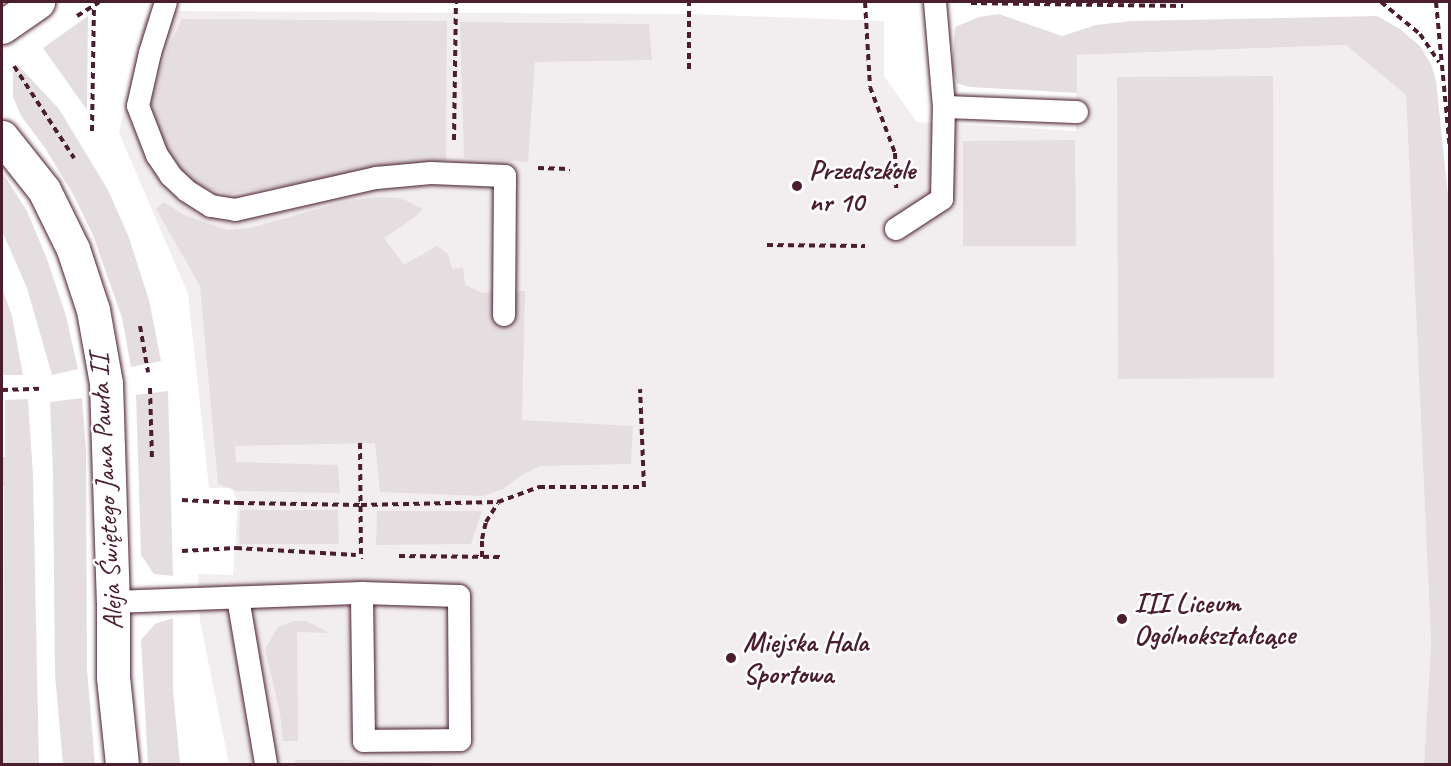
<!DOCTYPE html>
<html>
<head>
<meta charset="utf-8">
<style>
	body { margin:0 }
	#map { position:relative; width:1451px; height:766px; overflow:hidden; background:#fff; font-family:Caveat,sans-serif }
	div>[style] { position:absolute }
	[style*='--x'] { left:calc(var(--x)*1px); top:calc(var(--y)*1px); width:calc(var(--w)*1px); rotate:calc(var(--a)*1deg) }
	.built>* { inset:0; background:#f2eeef }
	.green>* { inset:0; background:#e5dee0 }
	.path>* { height:4px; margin-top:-2px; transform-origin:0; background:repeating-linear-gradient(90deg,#4a1f2b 0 6px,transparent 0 10.5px) }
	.roads { filter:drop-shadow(0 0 2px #4a1f2b) drop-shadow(0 0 2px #4a1f2b) }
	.lane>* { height:22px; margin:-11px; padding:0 11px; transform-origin:11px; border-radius:11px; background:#fff }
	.street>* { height:33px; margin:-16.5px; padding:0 16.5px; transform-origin:16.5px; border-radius:16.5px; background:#fff }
	.dots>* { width:16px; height:16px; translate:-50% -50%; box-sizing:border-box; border:3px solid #fff; border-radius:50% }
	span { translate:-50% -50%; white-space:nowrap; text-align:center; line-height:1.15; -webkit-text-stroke:5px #fff; paint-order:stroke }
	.poi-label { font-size:28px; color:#4a1f2b; font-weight:700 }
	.left { translate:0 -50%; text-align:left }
	.street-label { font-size:28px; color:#4a1f2b }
	.frame { position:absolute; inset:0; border:3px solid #4a1f2b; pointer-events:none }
</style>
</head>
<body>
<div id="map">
	<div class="built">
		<i style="clip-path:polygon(163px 11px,690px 14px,884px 21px,884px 76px,917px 122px,1076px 131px,1077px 55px,1347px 45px,1406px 95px,1431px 642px,1424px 764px,229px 764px,200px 621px,198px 574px,233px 575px,238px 503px,232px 488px,209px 488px,188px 294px,119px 133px,145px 17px)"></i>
	</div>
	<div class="green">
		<i style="clip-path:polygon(999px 14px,1062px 36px,1096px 25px,1131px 21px,1377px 16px,1400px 29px,1420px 46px,1431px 64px,1436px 80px,1450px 215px,1449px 764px,1424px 764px,1431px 642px,1406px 95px,1346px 45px,1077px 55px,1077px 93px,969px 87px,957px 83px,952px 68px,955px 27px,979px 17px)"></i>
		<i style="clip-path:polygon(88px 16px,87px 110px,43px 48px)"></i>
		<i style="clip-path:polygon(182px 19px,447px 21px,446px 160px,229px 194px,202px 187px,181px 176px,167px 160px,152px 118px,152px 96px,168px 48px)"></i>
		<i style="clip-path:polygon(460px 22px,649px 24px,652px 60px,535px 62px,528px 162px,464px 158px)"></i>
		<i style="clip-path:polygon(18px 65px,59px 109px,108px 190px,128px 235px,149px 300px,161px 361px,131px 367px,122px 318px,93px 235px,73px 194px,45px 148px,21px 116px,13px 97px,13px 73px)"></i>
		<i style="clip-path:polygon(1273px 76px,1274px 378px,1118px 379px,1117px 77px)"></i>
		<i style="clip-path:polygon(1075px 140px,1076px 246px,963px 246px,963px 141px)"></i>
		<i style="clip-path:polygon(2px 172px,27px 211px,47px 259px,66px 316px,78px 369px,52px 375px,27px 288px,2px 231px)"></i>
		<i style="clip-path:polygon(376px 197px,401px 198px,423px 209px,415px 217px,384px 238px,404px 265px,437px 246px,448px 254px,452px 269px,463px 267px,465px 285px,483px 293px,525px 291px,522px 420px,633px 426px,631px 464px,540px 466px,522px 475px,503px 489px,483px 496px,380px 492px,375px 443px,235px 446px,236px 462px,338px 465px,340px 493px,237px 491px,218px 484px,200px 286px,156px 209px,164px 202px,184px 215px,227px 230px,250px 228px,343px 202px)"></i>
		<i style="clip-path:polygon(2px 288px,12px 316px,23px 375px,2px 375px)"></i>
		<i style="clip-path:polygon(168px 391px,173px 576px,154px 574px,141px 555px,136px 395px)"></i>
		<i style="clip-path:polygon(82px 398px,86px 450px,87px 669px,95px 764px,63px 764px,55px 675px,53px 475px,50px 402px)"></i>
		<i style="clip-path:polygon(28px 399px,33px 475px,39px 764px,3px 764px,4px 486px,2px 486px,2px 457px,5px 457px,5px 400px)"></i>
		<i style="clip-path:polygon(240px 510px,338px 510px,339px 544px,239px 544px)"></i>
		<i style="clip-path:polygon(377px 511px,482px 511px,471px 544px,376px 545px)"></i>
		<i style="clip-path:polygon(173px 618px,173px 690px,180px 764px,148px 764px,141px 640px,155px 624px)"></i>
		<i style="clip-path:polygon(293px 621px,306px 621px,330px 633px,297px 632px,298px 741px,283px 741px,280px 713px,265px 649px,278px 627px)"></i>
		<i style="clip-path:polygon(296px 760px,334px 760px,466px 764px,293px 764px)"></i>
	</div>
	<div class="path">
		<i style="--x:865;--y:2;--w:85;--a:86.6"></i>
		<i style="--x:870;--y:87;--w:71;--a:69.3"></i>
		<i style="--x:895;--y:153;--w:35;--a:88"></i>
		<i style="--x:1381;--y:2;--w:50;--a:39.4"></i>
		<i style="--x:1420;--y:34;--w:34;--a:56"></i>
		<i style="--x:1436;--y:2;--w:149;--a:84.6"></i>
		<i style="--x:971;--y:3;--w:212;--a:0.8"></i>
		<i style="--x:77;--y:16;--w:26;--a:-32"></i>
		<i style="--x:14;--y:66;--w:110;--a:56.9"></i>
		<i style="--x:689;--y:69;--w:67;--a:-90"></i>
		<i style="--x:92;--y:131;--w:126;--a:-89.1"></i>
		<i style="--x:454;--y:140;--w:138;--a:-89.2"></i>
		<i style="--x:538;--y:168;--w:32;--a:2"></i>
		<i style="--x:767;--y:245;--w:98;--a:0.6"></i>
		<i style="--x:140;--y:326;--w:47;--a:80.1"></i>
		<i style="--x:150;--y:388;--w:70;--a:88.4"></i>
		<i style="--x:2;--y:390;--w:37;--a:-2"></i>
		<i style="--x:360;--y:443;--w:116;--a:89.5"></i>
		<i style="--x:182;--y:500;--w:56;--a:3.1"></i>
		<i style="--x:238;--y:503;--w:123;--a:0.9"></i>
		<i style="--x:361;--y:505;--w:137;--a:-1.3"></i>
		<i style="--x:498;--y:502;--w:44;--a:-20.1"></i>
		<i style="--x:539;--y:487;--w:105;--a:0"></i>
		<i style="--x:644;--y:487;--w:98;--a:-92.3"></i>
		<i style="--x:182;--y:551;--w:54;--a:-3.2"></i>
		<i style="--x:236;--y:548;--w:120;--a:3.3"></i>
		<i style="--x:399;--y:556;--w:101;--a:0.6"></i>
		<i style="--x:482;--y:557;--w:18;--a:-90"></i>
		<i style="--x:482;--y:539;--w:17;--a:-77"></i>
		<i style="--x:486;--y:522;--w:22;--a:-58"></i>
	</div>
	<div class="roads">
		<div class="lane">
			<i style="--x:166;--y:2;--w:53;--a:107.4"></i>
			<i style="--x:150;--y:53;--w:54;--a:102.8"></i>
			<i style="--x:138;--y:106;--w:53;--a:68.8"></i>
			<i style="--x:157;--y:155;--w:25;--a:56"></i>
			<i style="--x:171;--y:176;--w:22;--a:43"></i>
			<i style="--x:187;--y:191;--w:28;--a:32"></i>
			<i style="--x:211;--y:206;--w:24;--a:9"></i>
			<i style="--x:235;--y:210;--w:145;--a:-12.8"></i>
			<i style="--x:376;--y:178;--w:55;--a:-5.2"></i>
			<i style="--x:431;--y:173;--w:74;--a:2.3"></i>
			<i style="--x:505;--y:176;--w:139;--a:90.4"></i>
			<i style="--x:944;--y:107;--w:133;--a:2.2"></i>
			<i style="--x:896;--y:229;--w:55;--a:-33.1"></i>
			<i style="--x:942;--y:199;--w:92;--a:-88.8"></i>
			<i style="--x:944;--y:107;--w:105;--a:-94.9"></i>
			<i style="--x:238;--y:598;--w:168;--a:80.4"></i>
			<i style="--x:113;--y:602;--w:249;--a:-2.1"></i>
			<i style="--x:362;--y:593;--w:97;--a:1.8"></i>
			<i style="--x:459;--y:596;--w:144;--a:89.6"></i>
			<i style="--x:460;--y:740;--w:96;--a:179.4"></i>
			<i style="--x:364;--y:741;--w:148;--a:-90.8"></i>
		</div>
		<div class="street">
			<i style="--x:2;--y:27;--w:44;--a:-34.8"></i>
			<i style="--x:2;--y:137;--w:68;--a:51.6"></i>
			<i style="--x:44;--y:190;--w:66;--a:63.8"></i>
			<i style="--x:73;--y:249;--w:64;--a:71.8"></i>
			<i style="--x:93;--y:310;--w:74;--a:79.9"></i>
			<i style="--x:106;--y:383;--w:219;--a:88.2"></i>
			<i style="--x:113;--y:602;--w:75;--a:90"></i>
			<i style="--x:113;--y:677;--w:87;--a:84.1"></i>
		</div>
	</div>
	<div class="dots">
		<i style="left:797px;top:186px;background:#4a1f2b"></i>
		<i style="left:1122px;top:619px;background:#4a1f2b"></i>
		<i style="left:731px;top:658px;background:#4a1f2b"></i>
	</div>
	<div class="poi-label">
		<span class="left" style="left:809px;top:186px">Przedszkole<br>nr 10</span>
		<span class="left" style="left:1134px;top:619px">III Liceum<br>Ogólnokształcące</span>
		<span class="left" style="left:743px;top:658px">Miejska Hala<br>Sportowa</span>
	</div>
	<div class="street-label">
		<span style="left:106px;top:492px;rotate:-93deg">Aleja Świętego Jana Pawła II</span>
	</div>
	<div class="frame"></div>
</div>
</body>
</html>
